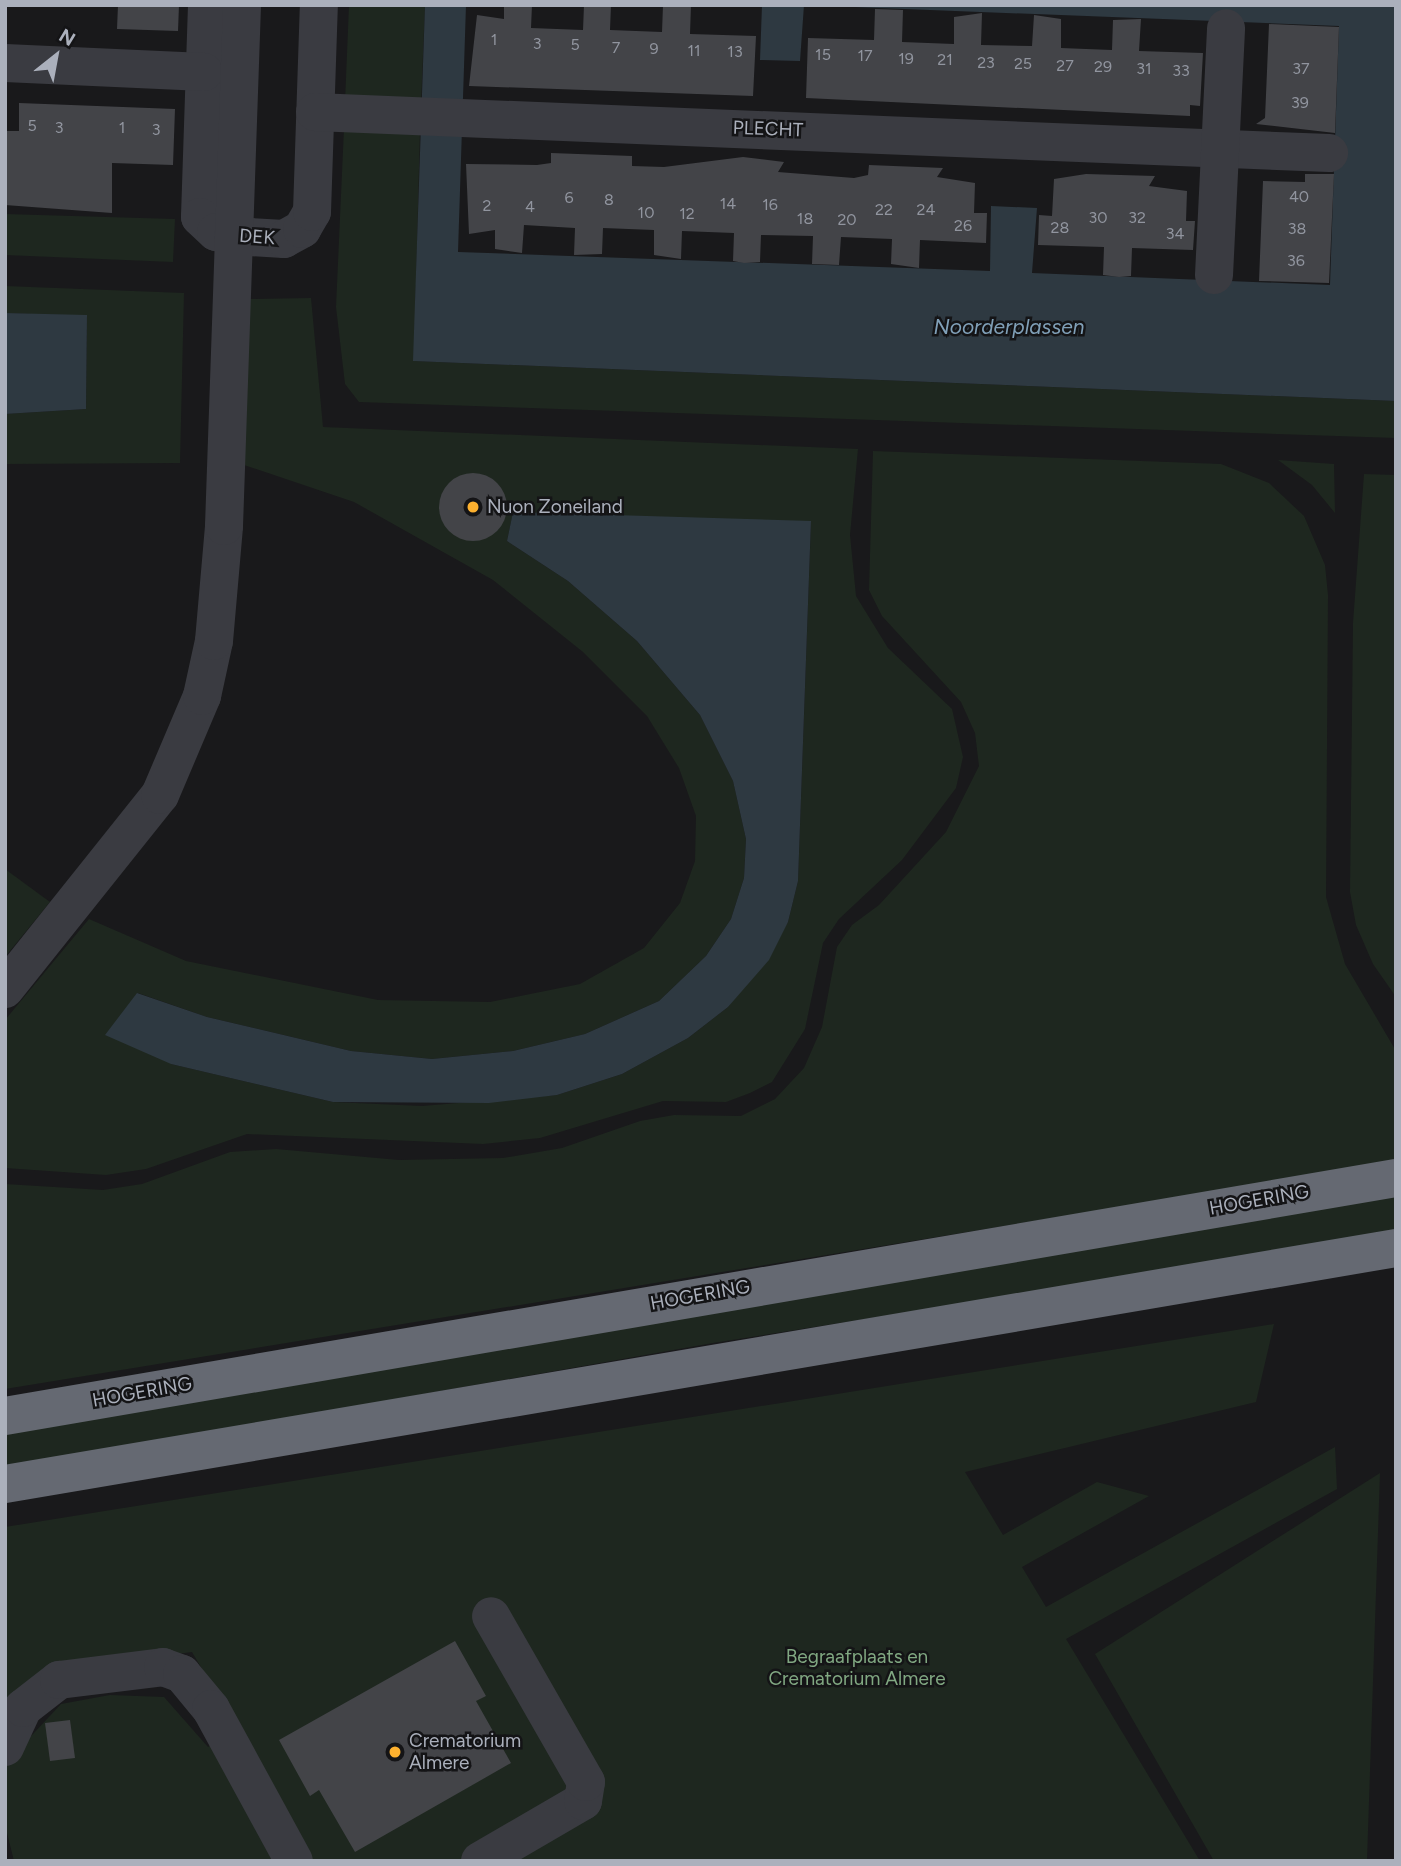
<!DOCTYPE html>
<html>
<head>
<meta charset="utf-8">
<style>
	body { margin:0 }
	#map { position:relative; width:1401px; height:1866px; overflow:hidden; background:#19191b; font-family:Figtree,sans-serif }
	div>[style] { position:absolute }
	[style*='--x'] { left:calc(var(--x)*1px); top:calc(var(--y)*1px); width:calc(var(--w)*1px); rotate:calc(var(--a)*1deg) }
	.green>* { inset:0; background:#1e271f }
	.water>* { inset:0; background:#2e3941 }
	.building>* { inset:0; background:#434448 }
	.round { border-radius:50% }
	.minor>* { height:38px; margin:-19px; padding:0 19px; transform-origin:19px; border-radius:19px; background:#3a3b41 }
	.highway>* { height:38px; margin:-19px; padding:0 19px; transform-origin:19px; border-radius:19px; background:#656972 }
	.dots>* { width:19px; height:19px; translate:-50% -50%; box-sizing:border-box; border:4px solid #141416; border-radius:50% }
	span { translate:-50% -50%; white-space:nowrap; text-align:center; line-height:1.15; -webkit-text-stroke:5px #141416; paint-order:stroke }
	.number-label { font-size:16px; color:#91959f }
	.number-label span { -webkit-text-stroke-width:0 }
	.street-label { font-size:19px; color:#abb0bc }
	.poi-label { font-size:19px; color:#abb0bc }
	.left { translate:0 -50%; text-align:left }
	.park-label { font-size:19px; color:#81a882 }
	.water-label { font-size:21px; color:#80a0b8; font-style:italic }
	.frame { position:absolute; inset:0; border:7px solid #abb0bc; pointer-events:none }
	.north { position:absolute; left:21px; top:21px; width:70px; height:70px; -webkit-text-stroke:5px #141416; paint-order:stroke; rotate:31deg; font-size:19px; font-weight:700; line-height:28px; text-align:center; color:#abb0bc }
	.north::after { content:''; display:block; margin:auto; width:24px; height:32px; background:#abb0bc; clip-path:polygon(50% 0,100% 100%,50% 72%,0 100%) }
</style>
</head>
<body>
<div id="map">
	<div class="green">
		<i style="clip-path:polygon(349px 5px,425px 5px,421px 105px,345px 102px)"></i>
		<i style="clip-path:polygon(344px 128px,420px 129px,414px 361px,1396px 401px,1396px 438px,359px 402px,345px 384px,336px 307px)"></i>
		<i style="clip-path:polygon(5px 214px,175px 219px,173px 262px,5px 255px)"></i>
		<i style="clip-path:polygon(5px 286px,184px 293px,180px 463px,5px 464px,5px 414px,86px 409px,87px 316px,5px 313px)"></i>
		<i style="clip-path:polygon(evenodd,311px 298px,323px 427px,858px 449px,850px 535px,856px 596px,888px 648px,952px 709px,963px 757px,956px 788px,902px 860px,839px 919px,823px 943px,805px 1029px,772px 1082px,750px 1093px,726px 1102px,663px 1101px,540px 1138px,483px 1144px,247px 1134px,146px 1169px,106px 1175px,5px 1168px,5px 1020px,89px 919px,186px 961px,378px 1000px,490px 1002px,580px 984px,644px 948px,680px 903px,695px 861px,696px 816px,679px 768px,647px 716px,583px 652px,493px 580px,354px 502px,244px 465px,249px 299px,311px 298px,513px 513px,811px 522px,798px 881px,788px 922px,728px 1007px,688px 1038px,622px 1074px,557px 1095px,422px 1106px,333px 1102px,171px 1064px,138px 993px,207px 1017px,351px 1051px,432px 1059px,513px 1051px,585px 1034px,659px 1001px,706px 956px,731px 919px,744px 878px,746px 839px,733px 781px,700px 715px,637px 641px,568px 581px,507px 541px,513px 513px)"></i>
		<i style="clip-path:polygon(873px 451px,1221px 464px,1269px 483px,1304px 516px,1325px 565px,1328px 595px,1326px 897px,1345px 964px,1396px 1051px,1396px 1162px,5px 1389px,5px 1184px,103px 1190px,142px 1184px,230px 1152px,276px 1149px,399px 1160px,503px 1158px,562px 1148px,640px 1121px,674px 1115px,741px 1116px,775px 1099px,804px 1068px,822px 1027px,837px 947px,852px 925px,879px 905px,946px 832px,979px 766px,975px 733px,961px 702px,882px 616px,869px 590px)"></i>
		<i style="clip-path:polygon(1278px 460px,1334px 464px,1335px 513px,1312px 485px)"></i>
		<i style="clip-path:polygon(1364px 474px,1396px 475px,1396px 997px,1373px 964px,1356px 925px,1350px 892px,1353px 623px)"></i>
		<i style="clip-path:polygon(5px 869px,50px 902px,5px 957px)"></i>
		<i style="clip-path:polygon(1396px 1195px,1396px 1235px,713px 1343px,5px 1468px,5px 1433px)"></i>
		<i style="clip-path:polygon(1274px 1324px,1256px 1402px,965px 1472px,1003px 1535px,1097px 1482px,1149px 1496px,1022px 1567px,1046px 1607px,1335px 1447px,1337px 1489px,1066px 1639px,1200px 1861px,14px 1861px,5px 1825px,5px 1764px,61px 1704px,110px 1695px,164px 1697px,208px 1747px,237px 1728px,192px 1652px,42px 1673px,5px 1713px,5px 1527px)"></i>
		<i style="clip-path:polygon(1380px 1473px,1367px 1861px,1214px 1861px,1095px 1654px)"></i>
	</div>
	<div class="water">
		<i style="clip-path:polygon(425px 5px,466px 5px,458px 252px,990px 271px,991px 206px,1037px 208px,1032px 273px,1330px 285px,1339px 26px,804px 5px,800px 61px,760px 60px,762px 5px,1396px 5px,1396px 401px,413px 361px)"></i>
		<i style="clip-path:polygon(5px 313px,87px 315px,86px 409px,5px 414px)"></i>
		<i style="clip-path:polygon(513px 512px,811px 521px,798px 881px,788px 922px,769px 960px,728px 1007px,688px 1038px,622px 1074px,557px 1095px,489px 1103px,333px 1102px,171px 1064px,105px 1035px,137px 993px,207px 1017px,351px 1051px,432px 1059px,513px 1051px,585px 1034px,659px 1001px,706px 956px,731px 919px,744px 878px,746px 839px,733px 781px,700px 715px,637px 641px,568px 581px,507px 541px)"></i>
	</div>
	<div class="building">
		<i style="clip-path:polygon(118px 5px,179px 5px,178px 31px,117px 29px)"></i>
		<i style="clip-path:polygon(504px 5px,532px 5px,531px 28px,583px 30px,584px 5px,611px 5px,610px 30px,662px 32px,663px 5px,691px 5px,690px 34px,756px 36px,753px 96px,469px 86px,477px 15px,504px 19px)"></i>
		<i style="clip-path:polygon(875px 9px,903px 10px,902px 42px,954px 44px,954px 17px,982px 13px,981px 45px,1032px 46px,1034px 15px,1061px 19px,1061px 48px,1086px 49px,1112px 50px,1113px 20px,1141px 19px,1139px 51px,1203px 53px,1200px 106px,1190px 105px,1190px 116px,806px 98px,808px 38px,874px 40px)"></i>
		<i style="clip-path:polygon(1269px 24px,1339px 27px,1335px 133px,1256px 124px,1265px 118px)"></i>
		<i style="clip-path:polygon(19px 103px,175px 109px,173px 165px,112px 163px,112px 213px,5px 205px,6px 131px,19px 131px)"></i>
		<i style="clip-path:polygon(551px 153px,632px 156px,632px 166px,664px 167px,743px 157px,784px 162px,778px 172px,854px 178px,868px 175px,869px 165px,943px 168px,937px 177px,975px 183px,974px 213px,987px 213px,986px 243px,920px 240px,919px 268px,891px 264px,892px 239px,841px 237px,839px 265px,812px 264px,813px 236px,761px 235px,760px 262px,744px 263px,733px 261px,734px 233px,682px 231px,681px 259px,654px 255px,654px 230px,603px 228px,602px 254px,574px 255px,575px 228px,524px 225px,522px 253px,495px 249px,495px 230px,469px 234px,466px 164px,537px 165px,551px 163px)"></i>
		<i style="clip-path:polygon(1086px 174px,1155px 176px,1149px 186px,1187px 191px,1186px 221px,1195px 221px,1193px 250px,1132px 248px,1131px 276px,1119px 277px,1103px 275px,1104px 247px,1038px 245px,1039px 215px,1052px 216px,1054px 179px)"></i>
		<i style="clip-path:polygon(1305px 174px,1334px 174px,1329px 283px,1259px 281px,1263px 181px,1305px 182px)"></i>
		<i class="round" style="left:439px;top:473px;width:68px;height:68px"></i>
		<i style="clip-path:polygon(455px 1641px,486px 1696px,476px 1701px,511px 1763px,355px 1852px,319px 1790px,310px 1796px,279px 1740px)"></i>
		<i style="clip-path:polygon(70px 1720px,75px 1758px,50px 1761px,45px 1723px)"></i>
	</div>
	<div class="minor">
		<i style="--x:207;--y:5;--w:212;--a:91.9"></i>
		<i style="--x:200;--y:217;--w:22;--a:43"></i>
		<i style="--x:216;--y:232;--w:17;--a:13"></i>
		<i style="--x:233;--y:236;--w:51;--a:3.4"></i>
		<i style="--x:284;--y:239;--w:21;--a:-29"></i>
		<i style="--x:302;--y:229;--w:20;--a:-60"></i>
		<i style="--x:312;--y:212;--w:207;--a:-88.1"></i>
		<i style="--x:5;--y:63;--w:199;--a:2.6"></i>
		<i style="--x:315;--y:112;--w:1015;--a:2.32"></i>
		<i style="--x:1214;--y:275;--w:247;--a:-87.2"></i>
		<i style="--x:5;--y:989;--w:248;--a:-51.4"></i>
		<i style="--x:160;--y:795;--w:108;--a:-67"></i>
		<i style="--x:202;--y:696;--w:56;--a:-77.7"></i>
		<i style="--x:214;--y:641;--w:115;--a:-85"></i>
		<i style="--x:224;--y:526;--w:521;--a:-88.02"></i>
		<i style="--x:5;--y:1747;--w:43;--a:-65.2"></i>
		<i style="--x:23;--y:1708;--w:46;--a:-37.9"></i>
		<i style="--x:59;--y:1680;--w:105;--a:-7.1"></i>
		<i style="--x:163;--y:1667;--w:20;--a:20"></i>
		<i style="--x:182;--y:1674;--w:45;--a:50.4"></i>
		<i style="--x:211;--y:1709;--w:173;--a:61.4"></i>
		<i style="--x:480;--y:1861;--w:119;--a:-30.2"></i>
		<i style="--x:583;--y:1801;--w:19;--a:-81"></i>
		<i style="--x:586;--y:1782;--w:191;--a:-119.8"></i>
	</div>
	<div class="highway">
		<i style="--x:5;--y:1416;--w:1411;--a:-9.71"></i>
		<i style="--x:5;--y:1484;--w:1411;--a:-9.63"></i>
	</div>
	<div class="dots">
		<i style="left:473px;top:507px;background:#fdb12f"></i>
		<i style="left:395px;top:1752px;background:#fdb12f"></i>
	</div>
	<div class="number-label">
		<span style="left:494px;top:40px">1</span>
		<span style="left:537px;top:44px">3</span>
		<span style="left:575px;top:45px">5</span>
		<span style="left:616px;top:48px">7</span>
		<span style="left:654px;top:49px">9</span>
		<span style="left:694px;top:51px">11</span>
		<span style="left:735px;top:52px">13</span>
		<span style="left:823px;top:55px">15</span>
		<span style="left:865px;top:56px">17</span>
		<span style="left:906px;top:59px">19</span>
		<span style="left:945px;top:60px">21</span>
		<span style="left:986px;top:63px">23</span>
		<span style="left:1023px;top:64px">25</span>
		<span style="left:1065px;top:66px">27</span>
		<span style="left:1103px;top:67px">29</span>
		<span style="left:1144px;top:69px">31</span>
		<span style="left:1301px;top:69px">37</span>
		<span style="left:1181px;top:71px">33</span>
		<span style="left:1300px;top:103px">39</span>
		<span style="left:32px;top:126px">5</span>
		<span style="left:59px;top:128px">3</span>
		<span style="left:122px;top:128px">1</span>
		<span style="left:156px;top:130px">3</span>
		<span style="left:1299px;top:197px">40</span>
		<span style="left:569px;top:198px">6</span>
		<span style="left:609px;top:200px">8</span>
		<span style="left:728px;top:204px">14</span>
		<span style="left:770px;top:205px">16</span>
		<span style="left:487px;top:206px">2</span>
		<span style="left:530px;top:207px">4</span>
		<span style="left:884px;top:210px">22</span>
		<span style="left:926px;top:210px">24</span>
		<span style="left:646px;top:213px">10</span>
		<span style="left:687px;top:214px">12</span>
		<span style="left:1098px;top:218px">30</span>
		<span style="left:1137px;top:218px">32</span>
		<span style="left:805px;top:219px">18</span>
		<span style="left:847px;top:220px">20</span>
		<span style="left:963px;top:226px">26</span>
		<span style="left:1060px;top:228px">28</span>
		<span style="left:1297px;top:229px">38</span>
		<span style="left:1175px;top:234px">34</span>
		<span style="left:1296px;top:261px">36</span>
	</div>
	<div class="street-label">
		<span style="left:768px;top:129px;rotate:2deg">PLECHT</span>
		<span style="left:257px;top:237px;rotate:4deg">DEK</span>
		<span style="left:1259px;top:1200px;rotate:-10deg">HOGERING</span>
		<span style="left:700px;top:1295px;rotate:-10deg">HOGERING</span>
		<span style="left:142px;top:1392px;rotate:-10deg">HOGERING</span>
	</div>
	<div class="poi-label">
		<span class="left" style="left:487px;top:507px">Nuon Zoneiland</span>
		<span class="left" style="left:409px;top:1752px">Crematorium<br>Almere</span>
	</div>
	<div class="park-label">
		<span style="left:857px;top:1668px">Begraafplaats en<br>Crematorium Almere</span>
	</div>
	<div class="water-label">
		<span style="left:1009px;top:327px">Noorderplassen</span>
	</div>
	<div class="frame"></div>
	<div class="north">N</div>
</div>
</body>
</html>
